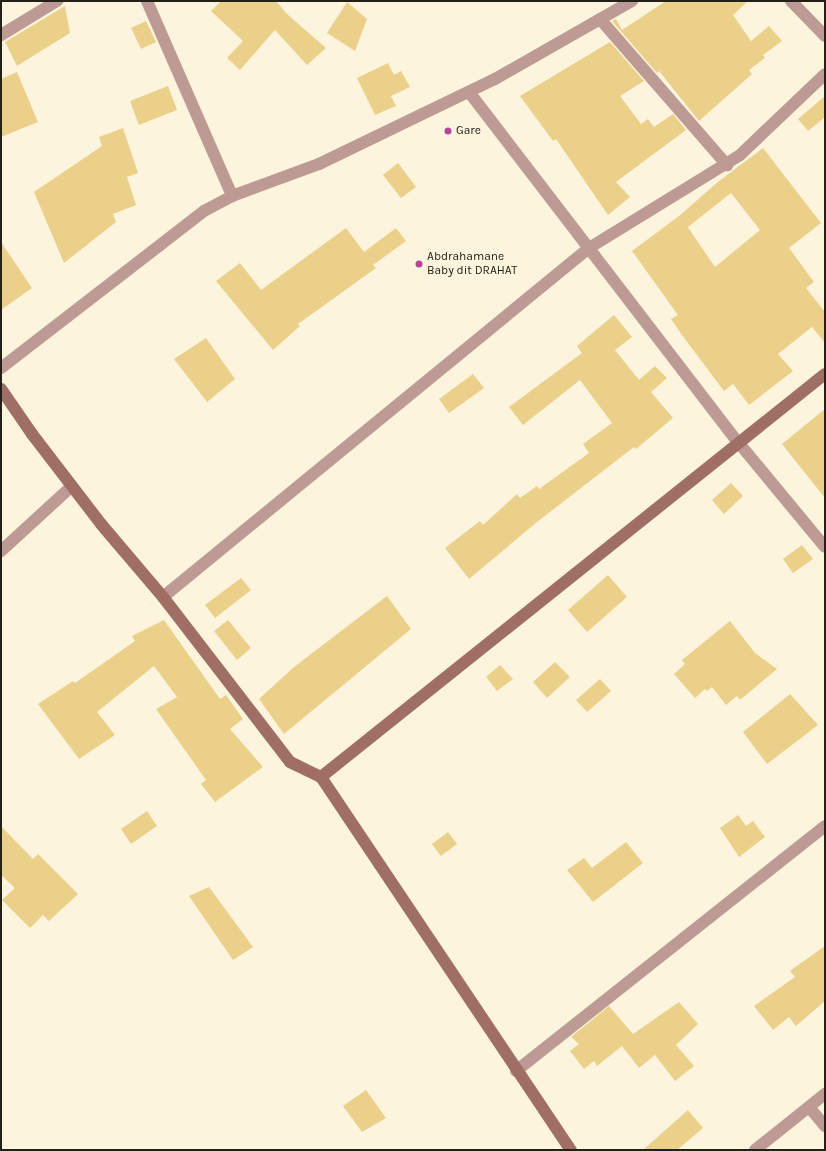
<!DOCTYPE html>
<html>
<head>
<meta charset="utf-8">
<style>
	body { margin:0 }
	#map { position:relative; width:826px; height:1151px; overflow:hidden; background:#fdf4dd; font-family:Karla,sans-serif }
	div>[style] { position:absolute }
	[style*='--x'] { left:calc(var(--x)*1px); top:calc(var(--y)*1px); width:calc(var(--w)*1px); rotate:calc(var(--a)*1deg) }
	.building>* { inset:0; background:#ebd08a }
	.street>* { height:12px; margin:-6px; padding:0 6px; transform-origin:6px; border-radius:6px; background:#bd9b94 }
	.secondary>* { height:12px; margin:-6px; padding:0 6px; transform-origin:6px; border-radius:6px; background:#9f6f66 }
	.dots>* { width:11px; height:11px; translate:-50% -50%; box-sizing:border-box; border:2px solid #fdf4dd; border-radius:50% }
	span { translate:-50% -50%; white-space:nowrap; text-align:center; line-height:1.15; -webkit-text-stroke:3px #fdf4dd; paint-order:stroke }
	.poi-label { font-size:12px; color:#232018 }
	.left { translate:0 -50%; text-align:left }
	.frame { position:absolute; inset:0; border:2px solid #232018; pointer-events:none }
</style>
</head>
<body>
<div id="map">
	<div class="building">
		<i style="clip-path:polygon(221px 1px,276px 1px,287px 14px,326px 48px,307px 65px,275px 30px,240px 70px,227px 58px,243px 41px,211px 11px)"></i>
		<i style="clip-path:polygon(666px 1px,748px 1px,733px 15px,751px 41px,769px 26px,782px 41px,763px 55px,765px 58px,749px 70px,752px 74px,699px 121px,659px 71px,657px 73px,612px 21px,616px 19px,622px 30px)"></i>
		<i style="clip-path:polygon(347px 2px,367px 19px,355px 51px,327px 33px)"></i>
		<i style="clip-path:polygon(65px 6px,70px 33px,17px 66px,5px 42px)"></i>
		<i style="clip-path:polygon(146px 21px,156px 42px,141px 49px,131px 28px)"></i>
		<i style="clip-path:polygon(610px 42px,644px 81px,620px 96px,641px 124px,648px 119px,654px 127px,673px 114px,686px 130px,616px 182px,630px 197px,608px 215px,556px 139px,553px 141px,520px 96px)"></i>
		<i style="clip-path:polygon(388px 63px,394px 75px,401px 71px,410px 87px,391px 96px,396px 106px,375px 115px,357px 78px)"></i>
		<i style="clip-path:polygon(17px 72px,38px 122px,1px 137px,1px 79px)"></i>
		<i style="clip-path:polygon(168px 86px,177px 110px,139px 125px,130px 101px)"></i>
		<i style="clip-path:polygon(825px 96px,825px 117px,808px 131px,798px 119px)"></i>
		<i style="clip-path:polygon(123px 128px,138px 173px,127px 177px,136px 205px,113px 214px,116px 222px,64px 263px,34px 192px,102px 146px,99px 137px)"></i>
		<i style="clip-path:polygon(evenodd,763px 148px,821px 223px,789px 248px,814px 282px,806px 288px,825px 312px,825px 343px,812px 327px,778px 354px,793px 371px,749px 405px,733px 384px,724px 391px,682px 335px,671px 319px,678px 315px,632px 251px,679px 216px,719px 181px,763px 148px,731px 193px,760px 230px,715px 267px,687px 226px,688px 227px,731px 193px)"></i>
		<i style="clip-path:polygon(398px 163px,416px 187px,401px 198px,383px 175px)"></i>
		<i style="clip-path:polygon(346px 228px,364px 252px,396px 228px,406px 241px,373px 265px,376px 268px,298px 324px,300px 326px,273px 350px,216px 281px,240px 263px,261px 290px)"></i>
		<i style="clip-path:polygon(1px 242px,32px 288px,1px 310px)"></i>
		<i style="clip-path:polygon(614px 315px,632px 337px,615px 350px,639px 380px,655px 366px,667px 378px,651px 392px,673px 418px,636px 449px,634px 447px,537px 522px,469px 579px,445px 548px,480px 521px,483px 525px,517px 494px,520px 498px,537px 486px,539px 489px,589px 453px,583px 444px,612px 423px,580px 380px,523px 425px,509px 407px,582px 353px,577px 346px)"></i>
		<i style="clip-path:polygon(206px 338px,235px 379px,207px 402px,174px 359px)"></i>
		<i style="clip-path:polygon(473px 374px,484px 388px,449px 413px,439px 399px)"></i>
		<i style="clip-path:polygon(825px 409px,825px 498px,782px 444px)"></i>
		<i style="clip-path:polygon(731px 483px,743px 496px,724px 514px,712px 500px)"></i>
		<i style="clip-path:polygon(802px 545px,813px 559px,793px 573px,783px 559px)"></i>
		<i style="clip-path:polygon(608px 575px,627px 597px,587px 632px,568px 610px)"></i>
		<i style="clip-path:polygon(241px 578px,251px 590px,215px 618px,205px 605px)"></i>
		<i style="clip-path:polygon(387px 596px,411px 629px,284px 734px,259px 699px,294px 667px)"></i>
		<i style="clip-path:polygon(164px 620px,220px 699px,226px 695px,243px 719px,230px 729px,263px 767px,215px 802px,201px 784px,206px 780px,156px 709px,177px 697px,154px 666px,97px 712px,115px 735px,79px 759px,38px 704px,73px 681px,75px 683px,135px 641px,132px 636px)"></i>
		<i style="clip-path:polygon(228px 620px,251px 648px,237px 660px,214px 631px)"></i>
		<i style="clip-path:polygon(730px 621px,755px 653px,777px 669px,740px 700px,737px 696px,726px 705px,712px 687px,707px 691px,705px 689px,695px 698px,674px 674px,685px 664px,682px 660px)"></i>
		<i style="clip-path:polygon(555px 662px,570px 677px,547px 698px,533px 682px)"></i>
		<i style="clip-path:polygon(500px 665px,513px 679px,497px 691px,486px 677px)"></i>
		<i style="clip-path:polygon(600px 679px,611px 691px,587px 712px,576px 700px)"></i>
		<i style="clip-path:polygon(790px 694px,818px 725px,767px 764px,743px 732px)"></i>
		<i style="clip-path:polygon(147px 811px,157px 826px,131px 844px,121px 829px)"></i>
		<i style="clip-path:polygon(738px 815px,746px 826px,753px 821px,765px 837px,739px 857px,720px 828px)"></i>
		<i style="clip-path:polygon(1px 826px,33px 859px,38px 854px,78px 894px,49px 921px,43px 915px,30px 928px,2px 900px,15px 888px,1px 875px)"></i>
		<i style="clip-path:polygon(448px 832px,457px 844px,441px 856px,432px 844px)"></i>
		<i style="clip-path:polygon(626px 842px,643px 863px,593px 902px,567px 870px,584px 858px,592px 868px)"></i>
		<i style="clip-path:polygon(209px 887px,253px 947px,233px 960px,189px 896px)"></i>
		<i style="clip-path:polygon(825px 946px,825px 1001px,796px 1026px,789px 1017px,773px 1030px,754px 1006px,795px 977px,790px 971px)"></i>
		<i style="clip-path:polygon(679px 1002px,698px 1024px,676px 1045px,694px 1066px,675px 1081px,655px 1055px,639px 1068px,622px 1046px,597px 1066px,594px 1061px,584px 1069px,570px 1051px,579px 1044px,571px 1037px,609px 1006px,633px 1034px)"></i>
		<i style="clip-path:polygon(366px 1090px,386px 1118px,362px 1132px,343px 1106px)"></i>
		<i style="clip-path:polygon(688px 1110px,703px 1128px,677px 1150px,643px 1150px)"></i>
	</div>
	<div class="street">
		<i style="--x:147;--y:1;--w:213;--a:66.4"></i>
		<i style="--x:791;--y:1;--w:49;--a:45.8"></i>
		<i style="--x:600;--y:19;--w:194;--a:49"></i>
		<i style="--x:1;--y:35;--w:66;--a:-31.3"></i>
		<i style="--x:469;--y:92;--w:441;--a:52.5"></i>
		<i style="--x:738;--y:442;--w:136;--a:50.4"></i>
		<i style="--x:1;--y:368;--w:257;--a:-37.7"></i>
		<i style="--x:204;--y:211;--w:32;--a:-28"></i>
		<i style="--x:232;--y:196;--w:93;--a:-20.2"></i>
		<i style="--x:319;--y:164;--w:195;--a:-25.8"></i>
		<i style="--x:495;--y:79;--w:158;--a:-29.7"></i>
		<i style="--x:1;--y:551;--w:96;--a:-42.5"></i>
		<i style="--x:163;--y:597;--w:551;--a:-39.33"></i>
		<i style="--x:589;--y:248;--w:177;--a:-31.6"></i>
		<i style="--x:740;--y:155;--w:117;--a:-43.6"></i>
		<i style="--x:516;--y:1071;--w:394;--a:-38.4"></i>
		<i style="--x:809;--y:1107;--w:25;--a:50"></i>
		<i style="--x:755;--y:1150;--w:90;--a:-38.7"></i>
	</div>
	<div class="secondary">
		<i style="--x:1;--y:389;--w:55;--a:55.4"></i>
		<i style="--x:32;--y:434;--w:113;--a:52.5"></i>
		<i style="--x:101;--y:524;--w:96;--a:49.7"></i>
		<i style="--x:163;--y:597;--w:208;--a:52.4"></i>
		<i style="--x:290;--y:762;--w:34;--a:26"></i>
		<i style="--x:321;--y:777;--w:449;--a:56.2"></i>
		<i style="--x:321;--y:777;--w:645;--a:-38.65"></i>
	</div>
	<div class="dots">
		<i style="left:448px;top:131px;background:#b9449c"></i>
		<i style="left:419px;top:264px;background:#b9449c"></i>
	</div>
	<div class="poi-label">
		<span class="left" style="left:456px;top:131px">Gare</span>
		<span class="left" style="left:427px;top:264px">Abdrahamane<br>Baby dit DRAHAT</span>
	</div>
	<div class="frame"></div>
</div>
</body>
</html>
